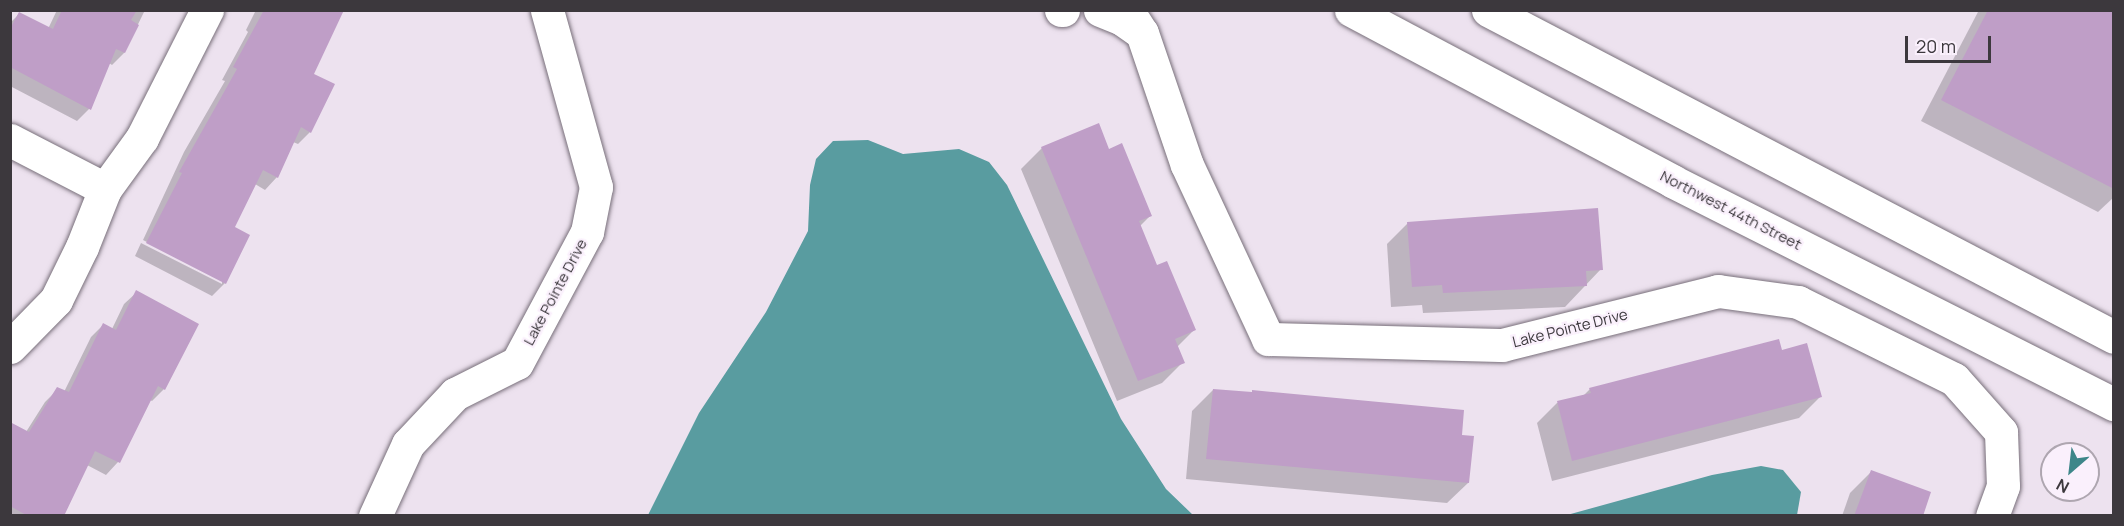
<!DOCTYPE html>
<html>
<head>
<meta charset="utf-8">
<style>
	body { margin:0 }
	#map { position:relative; width:2124px; height:526px; overflow:hidden; background:#ede2ef; font-family:Manrope,sans-serif }
	div>[style] { position:absolute }
	[style*='--x'] { left:calc(var(--x)*1px); top:calc(var(--y)*1px); width:calc(var(--w)*1px); rotate:calc(var(--a)*1deg) }
	.water>* { inset:0; background:#599ca0 }
	.shadow>* { inset:0; background:#0003 }
	.building>* { inset:0; background:#bf9ec7 }
	.roads { filter:drop-shadow(0 0 2px #786f7a) drop-shadow(0 0 2px #786f7a) }
	.minor>* { height:33px; margin:-16.5px; padding:0 16.5px; transform-origin:16.5px; border-radius:16.5px; background:#fff }
	.tertiary>* { height:33px; margin:-16.5px; padding:0 16.5px; transform-origin:16.5px; border-radius:16.5px; background:#fff }
	span { translate:-50% -50%; white-space:nowrap; text-align:center; line-height:1.15; -webkit-text-stroke:4.5px #faf0fc; paint-order:stroke }
	.street-label { font-size:15px; color:#3c383d }
	.frame { position:absolute; inset:0; border:12px solid #3c383d; pointer-events:none }
	.north { position:absolute; left:2040px; top:442px; width:60px; height:60px; box-sizing:border-box; background:#faf0fc; border:2px solid #aea6b0; border-radius:50%; rotate:208deg; font-size:16px; font-weight:700; line-height:24px; text-align:center; color:#3c383d }
	.north::after { content:''; display:block; margin:auto; width:21px; height:27px; background:#3d8689; clip-path:polygon(50% 0,100% 100%,50% 72%,0 100%) }
	.scale { position:absolute; left:1905px; top:36px; width:86px; height:27px; box-sizing:border-box; border:3px solid #3c383d; border-top:0; padding-left:8px; font-size:18px; line-height:21px; white-space:nowrap; color:#3c383d; -webkit-text-stroke:4px #faf0fc; paint-order:stroke }
</style>
</head>
<body>
<div id="map">
	<div class="water">
		<i style="clip-path:polygon(868px 140px,903px 154px,959px 149px,989px 162px,1007px 185px,1121px 419px,1166px 489px,1193px 515px,648px 515px,699px 413px,766px 312px,808px 231px,810px 185px,816px 159px,833px 141px)"></i>
		<i style="clip-path:polygon(1761px 466px,1783px 470px,1801px 492px,1797px 515px,1567px 515px,1712px 475px)"></i>
	</div>
	<div class="shadow">
		<i style="clip-path:polygon(57px 10px,145px 10px,124px 53px,112px 65px,109px 63px,89px 109px,77px 121px,10px 86px,10px 23px,19px 14px,48px 29px)"></i>
		<i style="clip-path:polygon(256px 10px,343px 10px,312px 74px,310px 132px,298px 144px,293px 142px,277px 177px,265px 190px,255px 184px,233px 228px,248px 235px,225px 283px,212px 296px,135px 256px,141px 243px,222px 284px,222px 281px,143px 240px,184px 152px,225px 81px,222px 80px,248px 32px,246px 30px)"></i>
		<i style="clip-path:polygon(1979px 10px,2114px 10px,2114px 197px,2098px 212px,1921px 121px)"></i>
		<i style="clip-path:polygon(1042px 148px,1108px 151px,1151px 215px,1140px 226px,1156px 266px,1194px 330px,1177px 347px,1183px 362px,1162px 383px,1117px 401px,1021px 169px)"></i>
		<i style="clip-path:polygon(1408px 223px,1601px 269px,1565px 307px,1423px 313px,1422px 305px,1391px 307px,1387px 244px)"></i>
		<i style="clip-path:polygon(137px 292px,164px 389px,152px 401px,150px 400px,118px 462px,106px 475px,87px 465px,63px 516px,10px 516px,10px 424px,26px 432px,45px 402px,58px 389px,64px 392px,91px 337px,103px 325px,112px 329px,124px 304px)"></i>
		<i style="clip-path:polygon(1780px 352px,1820px 397px,1799px 418px,1552px 481px,1537px 423px,1557px 403px,1583px 396px,1590px 389px)"></i>
		<i style="clip-path:polygon(1213px 390px,1250px 394px,1253px 391px,1460px 436px,1468px 483px,1447px 503px,1186px 479px,1192px 411px)"></i>
		<i style="clip-path:polygon(1871px 472px,1921px 516px,1842px 516px,1850px 493px)"></i>
	</div>
	<div class="building">
		<i style="clip-path:polygon(62px 10px,137px 10px,131px 20px,139px 25px,125px 53px,116px 49px,91px 110px,10px 67px,10px 29px,19px 12px,53px 29px)"></i>
		<i style="clip-path:polygon(264px 10px,344px 10px,314px 74px,335px 84px,311px 133px,301px 127px,278px 178px,263px 170px,235px 227px,250px 235px,226px 284px,146px 243px,182px 173px,179px 172px,237px 69px,233px 67px)"></i>
		<i style="clip-path:polygon(1988px 10px,2114px 10px,2114px 189px,1941px 100px)"></i>
		<i style="clip-path:polygon(1099px 123px,1109px 149px,1122px 143px,1152px 216px,1139px 221px,1157px 265px,1167px 261px,1196px 330px,1175px 339px,1185px 363px,1138px 381px,1041px 147px)"></i>
		<i style="clip-path:polygon(1598px 208px,1603px 270px,1586px 271px,1587px 286px,1443px 293px,1442px 285px,1412px 287px,1407px 222px)"></i>
		<i style="clip-path:polygon(136px 290px,199px 324px,165px 390px,158px 386px,120px 463px,95px 451px,64px 516px,28px 516px,10px 506px,10px 422px,29px 432px,57px 387px,69px 392px,103px 323px,116px 330px)"></i>
		<i style="clip-path:polygon(1779px 339px,1782px 350px,1807px 343px,1822px 397px,1572px 461px,1557px 401px,1591px 393px,1589px 388px)"></i>
		<i style="clip-path:polygon(1213px 389px,1252px 392px,1252px 390px,1464px 410px,1462px 435px,1474px 436px,1469px 483px,1206px 459px)"></i>
		<i style="clip-path:polygon(1871px 470px,1931px 492px,1923px 516px,1854px 516px)"></i>
	</div>
	<div class="roads">
		<div class="minor">
			<i style="--x:1061;--y:10;--w:2;--a:0"></i>
			<i style="--x:1100;--y:10;--w:24;--a:22"></i>
			<i style="--x:1122;--y:19;--w:24;--a:35"></i>
			<i style="--x:1127;--y:10;--w:27;--a:57"></i>
			<i style="--x:1142;--y:33;--w:139;--a:71.2"></i>
			<i style="--x:1187;--y:165;--w:192;--a:65"></i>
			<i style="--x:1268;--y:339;--w:234;--a:1.5"></i>
			<i style="--x:1502;--y:345;--w:223;--a:-14"></i>
			<i style="--x:1718;--y:291;--w:81;--a:7.8"></i>
			<i style="--x:1798;--y:302;--w:174;--a:26.3"></i>
			<i style="--x:1954;--y:379;--w:71;--a:48.4"></i>
			<i style="--x:2001;--y:432;--w:54;--a:87.9"></i>
			<i style="--x:2003;--y:486;--w:32;--a:110"></i>
			<i style="--x:10;--y:140;--w:107;--a:27.3"></i>
			<i style="--x:10;--y:347;--w:66;--a:-45.6"></i>
			<i style="--x:56;--y:300;--w:59;--a:-63.9"></i>
			<i style="--x:82;--y:247;--w:62;--a:-68.4"></i>
			<i style="--x:105;--y:189;--w:63;--a:-54"></i>
			<i style="--x:142;--y:138;--w:144;--a:-63.1"></i>
			<i style="--x:375;--y:516;--w:79;--a:-65.4"></i>
			<i style="--x:408;--y:444;--w:69;--a:-46.8"></i>
			<i style="--x:455;--y:394;--w:69;--a:-26.6"></i>
			<i style="--x:517;--y:363;--w:149;--a:-61.9"></i>
			<i style="--x:587;--y:232;--w:46;--a:-78.7"></i>
			<i style="--x:596;--y:187;--w:184;--a:-105.5"></i>
		</div>
		<div class="tertiary">
			<i style="--x:1351;--y:10;--w:364;--a:28"></i>
			<i style="--x:1672;--y:181;--w:495;--a:26.8"></i>
			<i style="--x:1488;--y:10;--w:706;--a:27.58"></i>
		</div>
	</div>
	<div class="street-label">
		<span style="left:1731px;top:210px;rotate:27deg">Northwest 44th Street</span>
		<span style="left:555px;top:292px;rotate:-62deg">Lake Pointe Drive</span>
		<span style="left:1570px;top:328px;rotate:-14deg">Lake Pointe Drive</span>
	</div>
	<div class="frame"></div>
	<div class="north">N</div>
	<div class="scale">20 m</div>
</div>
</body>
</html>
